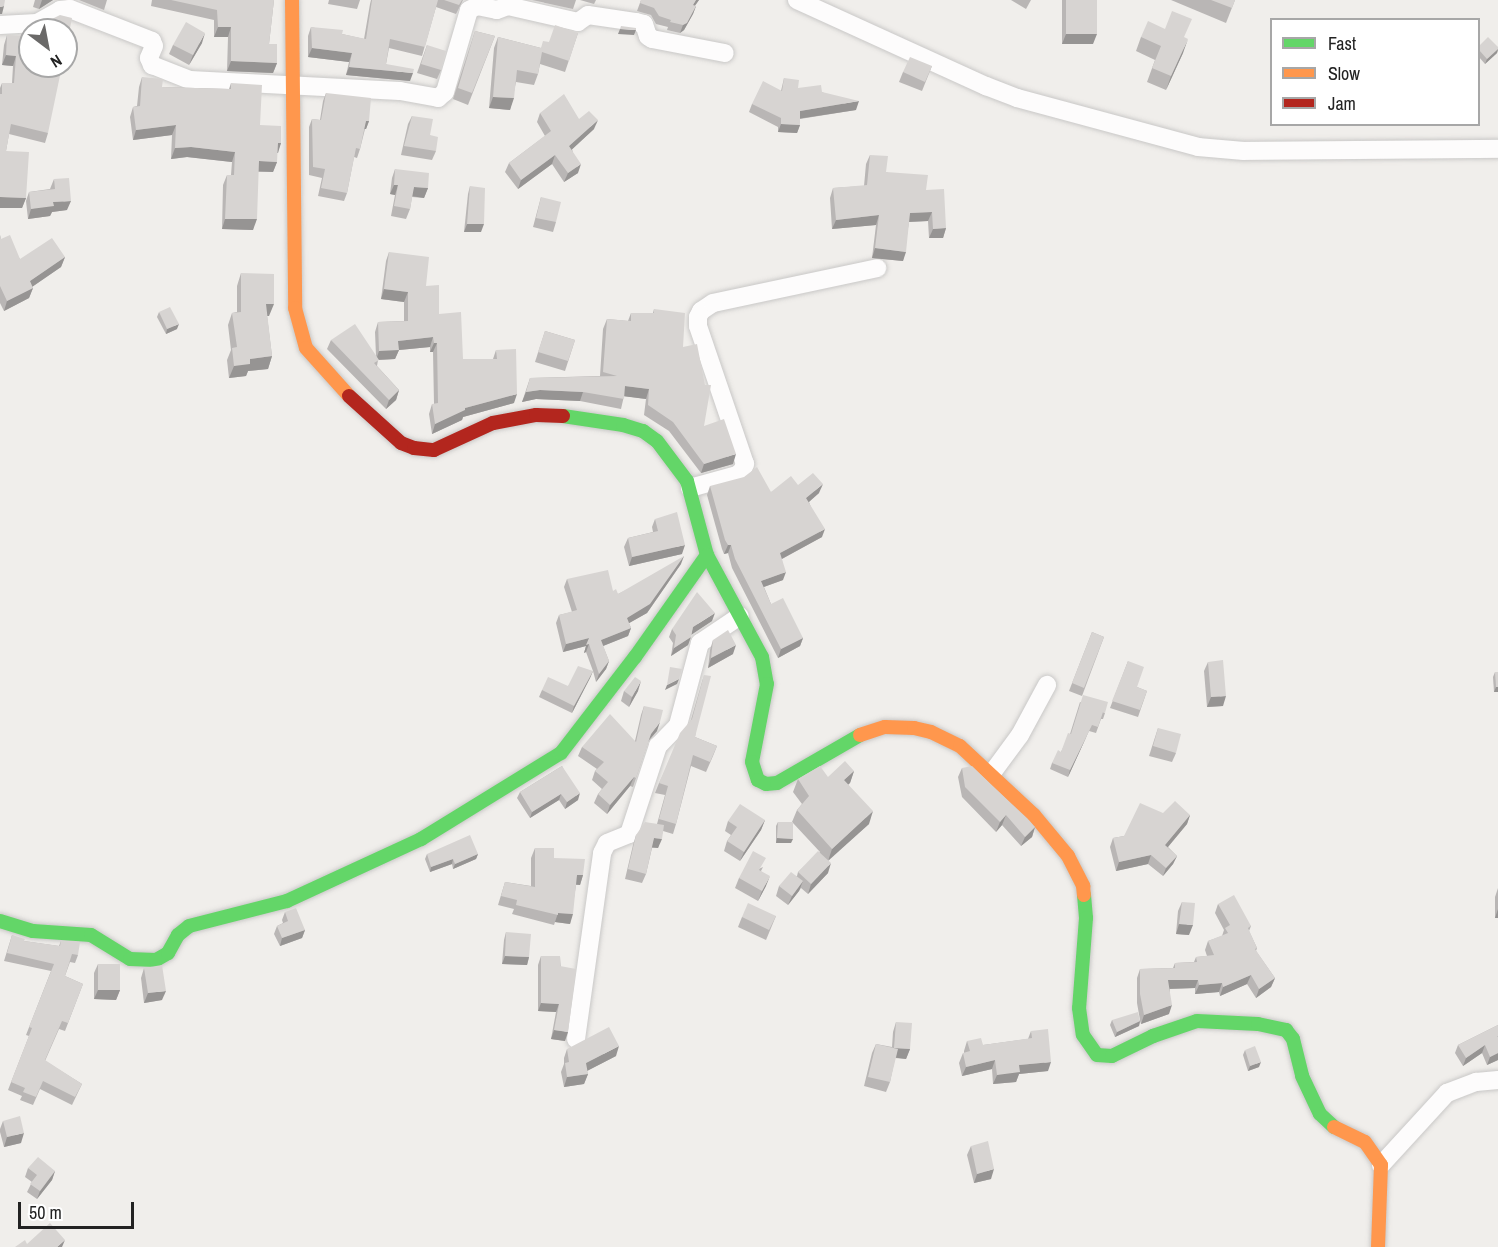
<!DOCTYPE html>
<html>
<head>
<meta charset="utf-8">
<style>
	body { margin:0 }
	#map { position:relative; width:1498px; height:1247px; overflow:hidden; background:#f0eeeb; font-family:"Archivo Narrow",sans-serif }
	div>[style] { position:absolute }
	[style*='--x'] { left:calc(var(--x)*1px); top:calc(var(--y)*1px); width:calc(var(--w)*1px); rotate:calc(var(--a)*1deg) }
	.roads { filter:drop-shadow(0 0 2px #c9c8c7) drop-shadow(0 0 2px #c9c8c7) }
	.street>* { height:18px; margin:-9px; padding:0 9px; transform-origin:9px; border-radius:9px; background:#fdfcfc }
	.fast>* { height:14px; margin:-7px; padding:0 7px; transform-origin:7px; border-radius:7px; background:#63d668 }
	.slow>* { height:14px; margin:-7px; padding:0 7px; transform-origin:7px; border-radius:7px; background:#ff974d }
	.jam>* { height:14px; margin:-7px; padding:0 7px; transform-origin:7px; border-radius:7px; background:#b3261e }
	.wall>* { inset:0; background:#b9b6b5 }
	.shaded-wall>* { inset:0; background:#969493 }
	.building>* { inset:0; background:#d7d4d2 }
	span { translate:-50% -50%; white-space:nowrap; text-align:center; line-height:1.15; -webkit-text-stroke:4.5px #fff; paint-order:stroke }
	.legend { position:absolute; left:1270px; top:18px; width:210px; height:108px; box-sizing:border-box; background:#fff; border:2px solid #a7a7a7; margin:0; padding:8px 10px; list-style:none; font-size:18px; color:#222 }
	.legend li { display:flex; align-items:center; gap:12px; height:30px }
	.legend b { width:30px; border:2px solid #a7a7a7 }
	.north { position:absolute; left:18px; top:18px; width:60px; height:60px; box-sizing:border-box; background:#fff; border:2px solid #a7a7a7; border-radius:50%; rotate:148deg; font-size:16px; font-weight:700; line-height:24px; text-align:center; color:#222 }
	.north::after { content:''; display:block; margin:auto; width:21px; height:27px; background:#6a6968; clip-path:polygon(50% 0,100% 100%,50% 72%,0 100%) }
	.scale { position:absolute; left:18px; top:1202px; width:116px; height:27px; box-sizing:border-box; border:3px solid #222; border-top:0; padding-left:8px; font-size:18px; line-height:21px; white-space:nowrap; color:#222; -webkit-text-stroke:4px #fff; paint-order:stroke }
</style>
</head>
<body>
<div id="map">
	<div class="roads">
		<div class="street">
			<i style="--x:797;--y:0;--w:208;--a:24.5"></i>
			<i style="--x:986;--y:86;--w:33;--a:21"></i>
			<i style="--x:1017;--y:98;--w:188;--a:15.1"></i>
			<i style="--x:1198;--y:147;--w:46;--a:5"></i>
			<i style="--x:1244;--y:151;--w:254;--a:-0.5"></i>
			<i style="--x:0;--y:25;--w:37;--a:-3"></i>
			<i style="--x:37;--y:23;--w:26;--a:-29"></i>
			<i style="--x:60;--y:10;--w:10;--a:-6"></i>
			<i style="--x:70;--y:9;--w:88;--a:21.3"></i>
			<i style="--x:152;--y:41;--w:5;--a:68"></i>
			<i style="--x:154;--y:46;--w:13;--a:113"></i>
			<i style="--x:149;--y:58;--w:8;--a:67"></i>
			<i style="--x:152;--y:65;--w:41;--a:21.5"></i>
			<i style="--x:190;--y:80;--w:210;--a:3"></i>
			<i style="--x:400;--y:91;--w:39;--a:10"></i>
			<i style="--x:438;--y:98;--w:9;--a:-41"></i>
			<i style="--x:445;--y:92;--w:85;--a:-73.7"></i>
			<i style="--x:469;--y:10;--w:9;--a:-27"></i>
			<i style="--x:477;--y:6;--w:20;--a:11"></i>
			<i style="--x:497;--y:10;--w:12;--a:-20"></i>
			<i style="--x:508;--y:6;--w:72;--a:12.9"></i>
			<i style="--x:578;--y:22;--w:12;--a:-35"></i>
			<i style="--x:588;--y:15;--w:49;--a:8.3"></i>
			<i style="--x:636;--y:22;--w:8;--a:14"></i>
			<i style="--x:644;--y:24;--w:13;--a:72"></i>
			<i style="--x:648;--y:36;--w:5;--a:37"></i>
			<i style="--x:652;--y:39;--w:74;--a:10.9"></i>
			<i style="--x:690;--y:488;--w:49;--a:-15.5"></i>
			<i style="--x:737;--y:475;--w:6;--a:-39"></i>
			<i style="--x:742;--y:471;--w:8;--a:-67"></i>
			<i style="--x:745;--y:464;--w:146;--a:-108.8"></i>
			<i style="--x:698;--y:326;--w:9;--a:-90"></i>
			<i style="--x:698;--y:317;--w:7;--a:-63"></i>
			<i style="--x:701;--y:311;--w:14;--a:-34"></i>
			<i style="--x:713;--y:303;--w:168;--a:-12"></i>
			<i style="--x:992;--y:773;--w:47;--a:-53.6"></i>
			<i style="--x:1020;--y:735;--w:57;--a:-61.6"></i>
			<i style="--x:576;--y:1039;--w:188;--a:-82"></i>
			<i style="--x:602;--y:853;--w:11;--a:-63"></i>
			<i style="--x:607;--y:843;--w:24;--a:-22"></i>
			<i style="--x:629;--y:834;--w:93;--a:-71.8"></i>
			<i style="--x:658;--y:746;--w:29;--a:-46"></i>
			<i style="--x:678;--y:725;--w:85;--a:-75"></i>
			<i style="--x:700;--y:643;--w:48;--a:-34"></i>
			<i style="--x:1381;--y:1165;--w:98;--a:-47.5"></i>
			<i style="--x:1447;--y:1093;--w:31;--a:-21"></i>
			<i style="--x:1476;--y:1082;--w:22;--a:-5"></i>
		</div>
		<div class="fast">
			<i style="--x:563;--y:416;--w:61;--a:8.5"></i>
			<i style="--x:623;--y:425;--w:21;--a:17"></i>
			<i style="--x:643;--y:431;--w:17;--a:36"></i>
			<i style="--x:657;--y:441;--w:50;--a:53.1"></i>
			<i style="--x:687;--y:481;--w:77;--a:74.9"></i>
			<i style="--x:707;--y:555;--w:116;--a:61.7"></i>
			<i style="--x:762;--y:657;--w:27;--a:80"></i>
			<i style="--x:767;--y:684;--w:79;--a:100.9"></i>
			<i style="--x:752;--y:762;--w:19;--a:72"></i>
			<i style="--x:758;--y:780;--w:9;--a:27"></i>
			<i style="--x:766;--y:784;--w:11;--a:-5"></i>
			<i style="--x:777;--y:783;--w:96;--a:-30"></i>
			<i style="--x:1084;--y:895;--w:23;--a:85"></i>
			<i style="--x:1086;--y:918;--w:90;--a:94.4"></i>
			<i style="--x:1079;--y:1008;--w:27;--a:82"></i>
			<i style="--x:1083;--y:1035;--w:24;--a:55"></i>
			<i style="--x:1097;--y:1055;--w:15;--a:4"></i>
			<i style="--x:1112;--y:1056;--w:46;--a:-26"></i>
			<i style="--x:1153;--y:1036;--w:46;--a:-18.8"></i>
			<i style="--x:1197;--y:1021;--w:61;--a:2.8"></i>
			<i style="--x:1258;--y:1024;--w:29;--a:12"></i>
			<i style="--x:1286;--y:1030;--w:11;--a:52"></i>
			<i style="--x:1293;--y:1039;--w:38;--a:76"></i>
			<i style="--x:1302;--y:1076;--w:42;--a:64.7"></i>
			<i style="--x:1320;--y:1114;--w:19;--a:43"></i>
			<i style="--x:0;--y:921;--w:34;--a:17"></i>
			<i style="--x:33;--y:931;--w:58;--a:3.9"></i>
			<i style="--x:91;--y:935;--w:46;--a:31.6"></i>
			<i style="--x:130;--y:959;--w:26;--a:2"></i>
			<i style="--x:156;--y:960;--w:14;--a:-30"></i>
			<i style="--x:168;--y:953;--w:21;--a:-61"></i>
			<i style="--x:178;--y:935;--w:14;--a:-39"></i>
			<i style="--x:189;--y:926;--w:101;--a:-14.3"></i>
			<i style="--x:287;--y:901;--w:148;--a:-24.8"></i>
			<i style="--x:421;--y:839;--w:164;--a:-31.6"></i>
			<i style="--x:561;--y:753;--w:121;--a:-52.4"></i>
			<i style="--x:635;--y:657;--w:125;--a:-54.8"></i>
		</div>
		<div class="slow">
			<i style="--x:292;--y:0;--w:308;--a:89.4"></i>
			<i style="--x:295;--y:308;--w:41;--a:74.6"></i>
			<i style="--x:306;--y:348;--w:64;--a:48.1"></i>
			<i style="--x:860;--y:735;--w:26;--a:-18"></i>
			<i style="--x:885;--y:727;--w:29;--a:2"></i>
			<i style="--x:914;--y:728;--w:17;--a:13"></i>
			<i style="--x:931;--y:732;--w:32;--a:26"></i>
			<i style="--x:960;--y:746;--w:101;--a:43"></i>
			<i style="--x:1034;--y:815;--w:53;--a:50.3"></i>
			<i style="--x:1068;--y:856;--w:34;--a:63"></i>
			<i style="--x:1083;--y:886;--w:9;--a:84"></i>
			<i style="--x:1334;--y:1127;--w:34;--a:26"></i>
			<i style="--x:1365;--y:1142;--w:28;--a:55"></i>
			<i style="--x:1381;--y:1165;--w:82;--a:92.1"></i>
		</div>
		<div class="jam">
			<i style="--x:349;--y:396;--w:70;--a:42.1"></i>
			<i style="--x:401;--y:443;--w:14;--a:21"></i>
			<i style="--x:414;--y:448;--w:20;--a:6"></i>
			<i style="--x:434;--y:450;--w:65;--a:-24.6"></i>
			<i style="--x:493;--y:423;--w:44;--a:-10.5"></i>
			<i style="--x:536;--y:415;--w:27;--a:2"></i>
		</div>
	</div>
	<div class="wall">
		<i style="clip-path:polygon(35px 0,53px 0,39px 9px,33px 7px)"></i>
		<i style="clip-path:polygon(79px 0,107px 0,104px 10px)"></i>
		<i style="clip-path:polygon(152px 0,274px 0,269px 44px,277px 63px,273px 73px,227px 71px,228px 37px,214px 37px,214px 20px,151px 6px)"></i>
		<i style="clip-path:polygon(329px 0,360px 0,357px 9px,328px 4px)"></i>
		<i style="clip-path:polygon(371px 0,463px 0,456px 14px,436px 7px,422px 56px,389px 48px,386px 64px,410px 81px,346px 75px,349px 62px,308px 57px,308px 36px,311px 27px,364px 39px,370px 4px)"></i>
		<i style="clip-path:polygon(532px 0,576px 0,573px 9px)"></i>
		<i style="clip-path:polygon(580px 0,596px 0,594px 4px)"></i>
		<i style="clip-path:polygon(641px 0,699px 0,695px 6px,696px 6px,693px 14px,684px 30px,680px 33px,667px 30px,668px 27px,656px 24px,651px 15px,637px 11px)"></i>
		<i style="clip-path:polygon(1011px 0,1031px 0,1026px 9px)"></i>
		<i style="clip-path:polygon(1062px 0,1097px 0,1093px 44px,1062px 44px)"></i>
		<i style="clip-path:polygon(1171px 0,1235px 0,1226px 23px)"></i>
		<i style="clip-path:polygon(475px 31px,495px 36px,468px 105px,453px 99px)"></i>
		<i style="clip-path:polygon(578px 33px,565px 72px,540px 64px,538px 74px,534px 85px,516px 82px,510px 110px,489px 108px,494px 48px,498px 37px,541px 48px,549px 42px)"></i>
		<i style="clip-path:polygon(7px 35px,48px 133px,45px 143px,9px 134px,6px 151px,26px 198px,22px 208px,0 208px,0 88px,2px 83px,12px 83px,13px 66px,2px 65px,4px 45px)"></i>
		<i style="clip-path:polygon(1141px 37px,1185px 38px,1183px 53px,1166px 90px,1147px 82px,1155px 60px,1136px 51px)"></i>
		<i style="clip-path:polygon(202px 43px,189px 65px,169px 54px,173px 45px)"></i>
		<i style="clip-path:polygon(427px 45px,441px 70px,437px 79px,417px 73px)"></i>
		<i style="clip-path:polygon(1479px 46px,1498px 47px,1498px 50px,1497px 53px,1485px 64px,1479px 57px)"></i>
		<i style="clip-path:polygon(932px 66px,922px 91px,899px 82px,903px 72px)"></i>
		<i style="clip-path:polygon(142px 77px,162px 87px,229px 89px,231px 83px,260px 125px,281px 143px,277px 153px,277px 162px,273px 172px,258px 172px,253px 230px,222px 229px,223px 185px,227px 175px,231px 175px,232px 162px,187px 157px,171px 159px,172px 135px,133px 140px,130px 117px,133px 107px,137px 106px,139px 87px)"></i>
		<i style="clip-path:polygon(784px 78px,798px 88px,822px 92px,856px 110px,800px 119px,800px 125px,797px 133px,778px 132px,778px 127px,749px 112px,752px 104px,781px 91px)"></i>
		<i style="clip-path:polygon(326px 93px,369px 121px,366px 129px,365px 129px,360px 149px,357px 158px,354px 157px,347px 193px,344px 201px,318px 196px,322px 178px,309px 175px,309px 127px,312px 119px,320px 120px,323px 101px)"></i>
		<i style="clip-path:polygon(540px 113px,579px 119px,594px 129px,572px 149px,578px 173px,564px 182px,552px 164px,518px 189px,505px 172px,509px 163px,545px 136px,537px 122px)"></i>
		<i style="clip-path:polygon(412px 116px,430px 135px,436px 151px,432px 160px,401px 155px,408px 124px)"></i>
		<i style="clip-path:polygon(870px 155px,886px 172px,926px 190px,946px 228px,943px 238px,929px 238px,928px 221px,909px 222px,903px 261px,872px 258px,876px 225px,832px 229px,830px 198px,833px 188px,864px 186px,866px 164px)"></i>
		<i style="clip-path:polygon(395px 169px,428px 188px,424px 198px,412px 197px,410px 209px,406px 219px,391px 216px,395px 195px,390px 194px,392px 178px)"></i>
		<i style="clip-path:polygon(54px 179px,67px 210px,52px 212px,50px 216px,28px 219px,26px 201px,29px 192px,50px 189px)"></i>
		<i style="clip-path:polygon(470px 186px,481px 232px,464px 232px,468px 194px)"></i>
		<i style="clip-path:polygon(541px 197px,556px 222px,553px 232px,533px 227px)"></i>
		<i style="clip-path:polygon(0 235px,1px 239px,20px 259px,65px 257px,61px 267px,32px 287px,33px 288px,29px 298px,4px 311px,0 303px)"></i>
		<i style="clip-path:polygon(389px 252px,426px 286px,439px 314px,463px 359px,493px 359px,496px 350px,514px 403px,463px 417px,462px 420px,432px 434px,429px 414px,432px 404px,434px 404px,433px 352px,430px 352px,430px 347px,399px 350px,395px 359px,378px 360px,377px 366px,399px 390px,396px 400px,386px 409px,327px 349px,331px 340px,376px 356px,375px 332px,378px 322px,404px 321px,404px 302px,381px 299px,386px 261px)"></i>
		<i style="clip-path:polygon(241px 273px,269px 316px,267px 316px,272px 356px,268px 369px,248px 371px,246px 376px,229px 378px,227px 360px,231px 350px,228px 325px,232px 313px,237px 312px,237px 286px)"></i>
		<i style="clip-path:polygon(654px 309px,683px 347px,704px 426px,733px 464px,701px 473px,669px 431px,644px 415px,646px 399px,624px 396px,621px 409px,580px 401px,536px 399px,522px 402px,530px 378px,600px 376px,603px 329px,607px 319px,628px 321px,631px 313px,653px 313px)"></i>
		<i style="clip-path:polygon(159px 312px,177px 329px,166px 334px,157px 317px)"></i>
		<i style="clip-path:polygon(545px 331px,575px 340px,565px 371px,535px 362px)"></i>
		<i style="clip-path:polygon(798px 485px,819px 493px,809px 502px,822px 537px,782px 559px,783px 580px,764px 587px,771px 604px,803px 638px,800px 646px,778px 658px,732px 568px,728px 553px,724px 554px,722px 549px,707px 495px,710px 486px,771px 492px)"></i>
		<i style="clip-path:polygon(655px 519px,682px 554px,629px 566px,624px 547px,628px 538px,653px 532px,652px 527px)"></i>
		<i style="clip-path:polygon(681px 564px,647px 613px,629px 623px,631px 628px,628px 636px,603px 646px,609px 661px,606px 669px,596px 682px,593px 671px,590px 678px,572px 713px,539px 697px,542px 690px,568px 686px,593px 671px,586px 652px,584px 653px,586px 646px,563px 652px,556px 623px,559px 615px,572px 612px,564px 587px,567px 579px,613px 591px,618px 594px)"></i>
		<i style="clip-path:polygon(712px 621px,691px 634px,688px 645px,671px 656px,673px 643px,669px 637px,672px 629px)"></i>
		<i style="clip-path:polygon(1092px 632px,1104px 637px,1082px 696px,1069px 691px)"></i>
		<i style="clip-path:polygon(713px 640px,733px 654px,708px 668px,710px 650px)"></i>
		<i style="clip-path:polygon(1128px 661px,1137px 687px,1147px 691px,1138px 717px,1110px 708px)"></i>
		<i style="clip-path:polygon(1208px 662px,1223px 706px,1207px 707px,1204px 671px)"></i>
		<i style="clip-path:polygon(1495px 672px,1498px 672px,1498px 692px,1494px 692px,1493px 677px)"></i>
		<i style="clip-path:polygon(704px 675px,695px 737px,717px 746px,713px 756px,706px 772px,691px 766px,676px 824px,673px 834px,663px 831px,658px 848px,652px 848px,646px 874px,642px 883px,625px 879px,633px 845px,636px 835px,657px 824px,665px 795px,655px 793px,659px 783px,691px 720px)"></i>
		<i style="clip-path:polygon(624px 691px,638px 691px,629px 707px,621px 701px)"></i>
		<i style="clip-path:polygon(1080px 702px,1105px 713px,1103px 719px,1101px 719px,1096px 733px,1089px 731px,1068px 777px,1050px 769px,1052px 763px,1061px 752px,1070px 734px)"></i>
		<i style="clip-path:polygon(644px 706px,657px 731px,648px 742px,633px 787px,630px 786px,607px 814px,594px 803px,598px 794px,602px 789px,592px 780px,595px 771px,597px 769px,578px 756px,582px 747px,635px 741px,641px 715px)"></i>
		<i style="clip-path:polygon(1158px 728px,1176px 753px,1172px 762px,1149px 756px)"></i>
		<i style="clip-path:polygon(562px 766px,578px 800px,565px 809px,559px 800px,530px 818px,517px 798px,520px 792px)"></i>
		<i style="clip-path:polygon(962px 768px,1035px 827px,1032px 837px,1021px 846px,1002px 825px,996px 832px,962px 797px,958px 777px)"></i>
		<i style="clip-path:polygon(854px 771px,850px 783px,848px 784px,869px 824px,828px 860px,828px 873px,808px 894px,801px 888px,799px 891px,788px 905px,776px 896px,779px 886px,797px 876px,798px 872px,820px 852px,793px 823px,791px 843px,776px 843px,776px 826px,778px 822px,792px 822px,797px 810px,802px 804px,793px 792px,798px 779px,828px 777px)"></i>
		<i style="clip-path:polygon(1163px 813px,1190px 815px,1187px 824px,1168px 847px,1177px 856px,1173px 864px,1163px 876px,1148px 864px,1116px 871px,1110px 847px,1113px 838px,1124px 836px)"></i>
		<i style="clip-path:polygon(765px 820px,761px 830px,740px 861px,724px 851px,727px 841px,731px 835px,725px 831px,728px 821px)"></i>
		<i style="clip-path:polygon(535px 848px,554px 858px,583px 875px,580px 885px,576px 885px,570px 924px,555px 922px,554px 925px,512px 914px,514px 909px,498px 905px,505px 882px,531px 886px,531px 858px)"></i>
		<i style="clip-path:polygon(427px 854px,478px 854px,476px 859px,453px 869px,452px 864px,430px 872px,425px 859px)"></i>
		<i style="clip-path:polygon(763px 867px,761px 871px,766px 886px,758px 901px,735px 888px,739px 878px)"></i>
		<i style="clip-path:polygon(1498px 888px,1498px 918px,1495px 918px,1495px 897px)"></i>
		<i style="clip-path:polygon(1182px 902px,1189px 935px,1176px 934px,1178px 911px)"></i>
		<i style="clip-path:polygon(1218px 904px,1251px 926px,1249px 931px,1257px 948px,1256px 951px,1275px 978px,1271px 987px,1256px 998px,1247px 984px,1220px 996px,1219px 992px,1195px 994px,1195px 988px,1170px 989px,1169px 1014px,1141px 1024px,1140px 1021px,1139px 1026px,1115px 1037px,1110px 1025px,1112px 1020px,1140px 1020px,1137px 1003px,1137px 978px,1140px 969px,1173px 968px,1175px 963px,1194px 962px,1196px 957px,1207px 956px,1205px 950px,1208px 941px,1222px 936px,1224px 930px,1215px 913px)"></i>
		<i style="clip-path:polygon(285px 912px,305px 930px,302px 938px,280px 946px,274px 934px,277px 926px,283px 923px,282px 920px)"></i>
		<i style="clip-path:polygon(776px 916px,766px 940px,738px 927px,742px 917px)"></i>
		<i style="clip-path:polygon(506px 932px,529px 957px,527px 965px,502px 964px,504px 940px)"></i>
		<i style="clip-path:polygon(12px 935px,24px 941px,59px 946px,61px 941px,78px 955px,75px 963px,70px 962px,65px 976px,83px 984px,65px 1031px,59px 1029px,45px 1061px,82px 1084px,72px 1105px,40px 1089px,33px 1105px,20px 1100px,22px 1096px,8px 1090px,29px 1036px,26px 1035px,51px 971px,4px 961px)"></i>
		<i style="clip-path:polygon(541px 956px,560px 956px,565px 1041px,551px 1039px,556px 1012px,538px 1011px,538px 965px)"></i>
		<i style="clip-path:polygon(98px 964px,120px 990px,116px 1000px,94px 999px,94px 973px)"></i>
		<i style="clip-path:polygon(144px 968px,162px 1000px,144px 1003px,141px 978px)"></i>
		<i style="clip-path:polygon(896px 1022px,910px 1049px,906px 1059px,895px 1058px,890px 1082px,886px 1092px,864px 1086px,872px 1053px,876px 1044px,892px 1047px,893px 1032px)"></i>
		<i style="clip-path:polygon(1498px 1025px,1498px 1060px,1487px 1065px,1482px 1053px,1463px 1066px,1455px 1053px,1458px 1045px)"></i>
		<i style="clip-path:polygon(1031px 1031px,1048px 1071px,1019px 1074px,1016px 1082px,993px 1084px,992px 1069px,962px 1076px,959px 1063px,963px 1053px,964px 1053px,964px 1051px,967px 1041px,983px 1045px,1028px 1039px)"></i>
		<i style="clip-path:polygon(567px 1049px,616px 1056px,587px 1071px,588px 1074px,584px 1084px,564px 1087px,561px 1072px,564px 1064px,564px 1058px)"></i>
		<i style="clip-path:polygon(1245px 1050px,1259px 1067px,1248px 1071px,1243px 1055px)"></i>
		<i style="clip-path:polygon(3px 1121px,21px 1143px,4px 1147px,0 1132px,0 1129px)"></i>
		<i style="clip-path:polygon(971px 1146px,991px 1179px,974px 1183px,967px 1155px)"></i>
		<i style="clip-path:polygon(28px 1168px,55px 1171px,52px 1180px,37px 1199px,27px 1192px,32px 1182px,25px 1177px)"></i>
	</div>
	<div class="shaded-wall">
		<i style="clip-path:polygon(42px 0,53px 0,39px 9px)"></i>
		<i style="clip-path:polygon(696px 0,699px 0,690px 12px,693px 5px)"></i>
		<i style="clip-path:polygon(4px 6px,2px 14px,0 14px,0 7px)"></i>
		<i style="clip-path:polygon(696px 6px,693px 14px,684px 30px,680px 33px,683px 25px)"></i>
		<i style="clip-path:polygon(218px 27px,231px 27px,228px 37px,214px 37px)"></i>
		<i style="clip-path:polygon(620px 29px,636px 30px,634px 35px,618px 34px)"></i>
		<i style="clip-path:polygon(205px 33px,202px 43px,189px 65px,193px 55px)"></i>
		<i style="clip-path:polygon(1066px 34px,1097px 34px,1093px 44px,1062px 44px)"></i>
		<i style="clip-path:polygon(1188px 39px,1183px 53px,1166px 90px,1171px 76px)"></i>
		<i style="clip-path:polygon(312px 48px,352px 53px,349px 62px,308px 57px)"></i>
		<i style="clip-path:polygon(1498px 49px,1497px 53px,1485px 64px,1487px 59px)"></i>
		<i style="clip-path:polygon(6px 55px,16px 56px,13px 66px,2px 65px)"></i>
		<i style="clip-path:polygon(231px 61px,277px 63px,273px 73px,227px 71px)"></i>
		<i style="clip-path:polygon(349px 67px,413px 73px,410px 81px,346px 75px)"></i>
		<i style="clip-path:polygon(493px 97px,514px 98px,510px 110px,489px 108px)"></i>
		<i style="clip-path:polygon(859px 101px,856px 110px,797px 119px,800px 111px)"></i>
		<i style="clip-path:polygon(598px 120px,594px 129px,566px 155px,569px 146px)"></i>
		<i style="clip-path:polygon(366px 121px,369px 121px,366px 129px,363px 129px)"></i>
		<i style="clip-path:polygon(781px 124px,800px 125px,797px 133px,778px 132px)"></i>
		<i style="clip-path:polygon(176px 125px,172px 135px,133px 140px,136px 130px)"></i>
		<i style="clip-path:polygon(278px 143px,281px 143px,278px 153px,274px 153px)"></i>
		<i style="clip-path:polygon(191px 147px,235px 152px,232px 162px,187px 157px,171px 159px,175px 148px)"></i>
		<i style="clip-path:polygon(555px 155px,552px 164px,518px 189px,521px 180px)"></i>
		<i style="clip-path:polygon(259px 161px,277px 162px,273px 172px,255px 171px)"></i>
		<i style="clip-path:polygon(581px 164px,578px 173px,564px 182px,568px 173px)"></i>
		<i style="clip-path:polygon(394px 185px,398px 185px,395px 195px,390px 194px)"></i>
		<i style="clip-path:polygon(414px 187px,428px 188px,424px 198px,411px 196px)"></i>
		<i style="clip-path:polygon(0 197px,26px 198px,22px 208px,0 208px)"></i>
		<i style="clip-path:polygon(71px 201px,67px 210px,52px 212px,50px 216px,28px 219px,31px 209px,53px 202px)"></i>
		<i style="clip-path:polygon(932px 212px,928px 221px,907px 222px,910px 213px)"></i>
		<i style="clip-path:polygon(879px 215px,876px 225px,832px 229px,836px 220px)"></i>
		<i style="clip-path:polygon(225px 219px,257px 219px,253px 230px,222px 229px)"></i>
		<i style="clip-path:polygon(467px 224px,484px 224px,481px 232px,464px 232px)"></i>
		<i style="clip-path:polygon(946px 228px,943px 238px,929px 238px,933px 229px)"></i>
		<i style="clip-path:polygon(875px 248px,906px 252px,903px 261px,872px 258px)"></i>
		<i style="clip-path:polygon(65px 257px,61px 267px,26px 291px,30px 281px)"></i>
		<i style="clip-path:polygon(33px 288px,29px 298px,4px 311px,7px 301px)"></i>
		<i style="clip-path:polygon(384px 289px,408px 292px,404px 302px,381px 299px)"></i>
		<i style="clip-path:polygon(266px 304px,274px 304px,269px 316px,261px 316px)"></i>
		<i style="clip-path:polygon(179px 324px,177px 329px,166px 334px,167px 329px)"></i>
		<i style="clip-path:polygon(433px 337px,430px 347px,399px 350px,395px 359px,376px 360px,379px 351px,398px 341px)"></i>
		<i style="clip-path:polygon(434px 343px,437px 343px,433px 352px,430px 352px)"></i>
		<i style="clip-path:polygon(272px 356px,268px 369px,248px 371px,246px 376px,229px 378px,234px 366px,250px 359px)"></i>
		<i style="clip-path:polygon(625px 386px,649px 389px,646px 399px,622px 396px)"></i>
		<i style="clip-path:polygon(399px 390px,396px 400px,386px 409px,389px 400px)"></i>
		<i style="clip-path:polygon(540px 390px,583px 392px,580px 401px,536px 399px,522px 402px,526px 392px)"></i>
		<i style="clip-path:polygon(517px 394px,514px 403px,463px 417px,462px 420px,432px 434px,435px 424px,465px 408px)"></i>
		<i style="clip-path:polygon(736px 454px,733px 464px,701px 473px,704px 464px)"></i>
		<i style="clip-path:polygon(823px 484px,819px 493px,803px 507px,806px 498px)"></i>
		<i style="clip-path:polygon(825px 529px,822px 537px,776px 562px,780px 553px)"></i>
		<i style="clip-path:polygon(685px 545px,682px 554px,629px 566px,632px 557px)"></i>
		<i style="clip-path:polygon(728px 545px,731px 545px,728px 553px,724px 554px)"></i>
		<i style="clip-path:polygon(684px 556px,681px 564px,647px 613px,624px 626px,627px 618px)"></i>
		<i style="clip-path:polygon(786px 572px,783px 580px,758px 589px,761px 581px)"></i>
		<i style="clip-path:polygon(715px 613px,712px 621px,691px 635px,693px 627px)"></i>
		<i style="clip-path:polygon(631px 628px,628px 636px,598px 648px,601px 640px)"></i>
		<i style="clip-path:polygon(691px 637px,688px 645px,671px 656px,674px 648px)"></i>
		<i style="clip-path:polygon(589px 638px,589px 644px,586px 652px,584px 653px,586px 646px,563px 652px,566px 644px)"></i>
		<i style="clip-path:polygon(803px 638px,800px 646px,778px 658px,781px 649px)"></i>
		<i style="clip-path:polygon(736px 645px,733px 654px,708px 668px,711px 658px)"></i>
		<i style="clip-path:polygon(609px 661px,606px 669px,596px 682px,599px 674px)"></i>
		<i style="clip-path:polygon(593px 671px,590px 678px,572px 713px,574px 706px)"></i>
		<i style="clip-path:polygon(679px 679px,677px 684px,665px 690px,667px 685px)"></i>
		<i style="clip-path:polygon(641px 681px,638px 691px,629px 707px,632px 697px)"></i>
		<i style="clip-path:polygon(1496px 687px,1498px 687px,1498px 692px,1494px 692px)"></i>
		<i style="clip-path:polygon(1226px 696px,1223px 706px,1207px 707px,1211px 697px)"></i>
		<i style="clip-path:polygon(660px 722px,657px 731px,647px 742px,651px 734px)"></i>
		<i style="clip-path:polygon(1092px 725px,1089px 731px,1068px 777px,1070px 770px)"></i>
		<i style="clip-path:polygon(854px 771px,850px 783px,840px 792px,844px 780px)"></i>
		<i style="clip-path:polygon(634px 777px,630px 786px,607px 814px,610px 805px)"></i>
		<i style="clip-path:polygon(580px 793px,578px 800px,565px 809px,567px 802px)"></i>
		<i style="clip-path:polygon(561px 794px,559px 800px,530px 818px,532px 812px)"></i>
		<i style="clip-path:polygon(873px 811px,869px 824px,828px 861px,832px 849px)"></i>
		<i style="clip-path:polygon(1006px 815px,1002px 825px,996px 832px,1000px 822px)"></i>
		<i style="clip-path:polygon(1190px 815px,1187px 824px,1162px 854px,1165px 845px)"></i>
		<i style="clip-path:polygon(765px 820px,761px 830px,740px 861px,744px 852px)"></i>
		<i style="clip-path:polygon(1035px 827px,1032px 837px,1021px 846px,1025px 837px)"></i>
		<i style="clip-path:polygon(654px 838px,662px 839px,658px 848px,651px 847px)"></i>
		<i style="clip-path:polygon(777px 838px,793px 839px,791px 843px,776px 843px)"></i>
		<i style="clip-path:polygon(478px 854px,476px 859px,453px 869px,455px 864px)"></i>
		<i style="clip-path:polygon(1151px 855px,1148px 864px,1116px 871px,1119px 862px)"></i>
		<i style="clip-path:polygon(1177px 856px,1173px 864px,1163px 876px,1166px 868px)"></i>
		<i style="clip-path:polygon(453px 859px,452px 864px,430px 872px,431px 867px)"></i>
		<i style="clip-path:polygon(831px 863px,828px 873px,808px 894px,811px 884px)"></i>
		<i style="clip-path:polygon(577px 875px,583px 875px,580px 885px,573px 884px)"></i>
		<i style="clip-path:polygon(770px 876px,766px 886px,758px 901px,762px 891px)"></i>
		<i style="clip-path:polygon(803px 881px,799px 891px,788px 905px,792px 896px)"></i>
		<i style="clip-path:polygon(1498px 909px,1498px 918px,1495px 918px)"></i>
		<i style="clip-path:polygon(558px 913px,573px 914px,570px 924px,555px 922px)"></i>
		<i style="clip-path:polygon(1179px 924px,1193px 925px,1189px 935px,1176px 934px)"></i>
		<i style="clip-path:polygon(305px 930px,302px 938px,280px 946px,282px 938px)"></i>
		<i style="clip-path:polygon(505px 956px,529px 957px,527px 965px,502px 964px)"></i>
		<i style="clip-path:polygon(1251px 975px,1247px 984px,1220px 996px,1223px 987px)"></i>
		<i style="clip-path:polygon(1275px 978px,1271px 987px,1256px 998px,1259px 989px)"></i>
		<i style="clip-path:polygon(1168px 980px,1198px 980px,1195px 988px,1165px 989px)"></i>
		<i style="clip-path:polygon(1222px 983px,1219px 992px,1195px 994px,1199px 985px)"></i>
		<i style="clip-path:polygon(98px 990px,120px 990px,116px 1000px,94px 999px)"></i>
		<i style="clip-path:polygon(166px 991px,162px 1000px,144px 1003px,148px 993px)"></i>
		<i style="clip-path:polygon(541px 1003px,559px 1004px,556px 1012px,538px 1011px)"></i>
		<i style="clip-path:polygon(1172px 1005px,1169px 1014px,1141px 1024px,1144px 1015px)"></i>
		<i style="clip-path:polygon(1140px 1021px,1139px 1026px,1115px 1037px,1117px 1032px)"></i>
		<i style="clip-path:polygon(554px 1030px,568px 1032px,565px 1041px,551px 1039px)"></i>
		<i style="clip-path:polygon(1485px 1045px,1482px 1053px,1463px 1066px,1466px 1058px)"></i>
		<i style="clip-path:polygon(619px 1046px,616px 1056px,583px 1073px,586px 1063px)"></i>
		<i style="clip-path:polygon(894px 1048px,910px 1049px,906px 1059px,891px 1057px)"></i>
		<i style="clip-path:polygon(1498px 1053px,1498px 1060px,1487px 1065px,1490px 1057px)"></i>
		<i style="clip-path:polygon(995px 1060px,992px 1069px,962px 1076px,966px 1067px)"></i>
		<i style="clip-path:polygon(1051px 1062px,1048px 1071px,1019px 1074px,1016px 1082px,993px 1084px,997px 1075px,1019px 1065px)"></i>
		<i style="clip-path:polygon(1261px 1062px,1259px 1067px,1248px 1071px,1250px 1066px)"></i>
		<i style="clip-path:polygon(588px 1074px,584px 1084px,564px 1087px,567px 1077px)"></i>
		<i style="clip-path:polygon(24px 1133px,21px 1143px,4px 1147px,7px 1137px)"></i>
		<i style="clip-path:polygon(994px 1169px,991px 1179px,974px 1183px,977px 1174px)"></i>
		<i style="clip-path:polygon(55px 1171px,52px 1180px,37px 1199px,40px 1191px)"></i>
		<i style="clip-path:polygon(65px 1240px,62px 1247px,57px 1247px)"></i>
	</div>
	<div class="building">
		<i style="clip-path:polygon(0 0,5px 0,4px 6px,0 7px)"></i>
		<i style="clip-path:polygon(171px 0,274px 0,269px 44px,277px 44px,277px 63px,231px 61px,231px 27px,218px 27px,217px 10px)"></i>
		<i style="clip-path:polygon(372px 0,438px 0,425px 47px,390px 39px,386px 64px,414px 69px,413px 73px,349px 67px,352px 53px,312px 48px,311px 27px,343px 30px,342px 34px,366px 39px)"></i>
		<i style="clip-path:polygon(444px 0,462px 0,459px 5px)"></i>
		<i style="clip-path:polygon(641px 0,696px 0,693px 5px,696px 6px,687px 23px,683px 25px,670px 22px,671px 20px,659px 16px,654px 8px,640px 3px)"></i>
		<i style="clip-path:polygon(1066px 0,1097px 0,1097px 34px,1066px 34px)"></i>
		<i style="clip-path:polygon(1211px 0,1235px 0,1232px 8px)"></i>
		<i style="clip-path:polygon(1172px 11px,1192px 19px,1184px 37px,1188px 39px,1171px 76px,1152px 68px,1161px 46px,1141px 37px,1148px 21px,1165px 29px)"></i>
		<i style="clip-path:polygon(60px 15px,72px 18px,66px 48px,66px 30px,50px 30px,52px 19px)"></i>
		<i style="clip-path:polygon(186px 22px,205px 33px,193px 55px,173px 45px)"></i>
		<i style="clip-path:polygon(555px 25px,578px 33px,569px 61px,542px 52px,538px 74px,517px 70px,514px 98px,493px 97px,498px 37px,541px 48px,543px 41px,549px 42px)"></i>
		<i style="clip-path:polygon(621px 26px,636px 28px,636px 30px,620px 29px)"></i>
		<i style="clip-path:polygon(475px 31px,495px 36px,472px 93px,458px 88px)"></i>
		<i style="clip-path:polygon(7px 35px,30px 36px,30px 66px,62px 66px,48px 133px,11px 124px,6px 151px,29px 152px,26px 198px,0 197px,0 94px,2px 94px,2px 83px,14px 83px,16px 56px,6px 55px)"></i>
		<i style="clip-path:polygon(1488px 37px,1498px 47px,1498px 49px,1487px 59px,1479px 50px,1479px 46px)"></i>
		<i style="clip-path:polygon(427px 45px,446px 51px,441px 70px,421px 64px)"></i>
		<i style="clip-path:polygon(910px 57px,932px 66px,925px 82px,903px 72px)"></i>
		<i style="clip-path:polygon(142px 77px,163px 79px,162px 87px,231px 89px,231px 83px,262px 85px,260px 125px,281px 126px,281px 143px,278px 143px,277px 162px,259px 161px,257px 219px,225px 219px,227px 175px,234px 175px,235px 152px,191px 147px,175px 148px,176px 125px,136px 130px,133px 107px,140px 106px)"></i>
		<i style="clip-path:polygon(784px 78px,799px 80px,798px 88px,821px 85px,822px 92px,859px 101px,800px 111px,800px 125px,781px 124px,781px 118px,752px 104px,763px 81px,782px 91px)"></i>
		<i style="clip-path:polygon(326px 93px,371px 98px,369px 121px,366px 121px,360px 149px,356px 148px,347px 193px,321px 188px,325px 169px,313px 167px,312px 119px,321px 120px)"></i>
		<i style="clip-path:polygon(564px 94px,579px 119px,589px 111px,598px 120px,569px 146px,581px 164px,568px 173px,555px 155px,521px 180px,509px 163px,551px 131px,540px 113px)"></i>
		<i style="clip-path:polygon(412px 116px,433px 119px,430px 135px,438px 137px,436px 151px,404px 146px)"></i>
		<i style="clip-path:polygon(870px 155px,888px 156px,886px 172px,928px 175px,926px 190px,944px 189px,946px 228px,933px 229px,932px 212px,910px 213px,906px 252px,875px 248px,879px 215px,836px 220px,833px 188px,867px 185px)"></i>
		<i style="clip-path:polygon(395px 169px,429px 173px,428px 188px,414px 187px,410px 209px,394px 206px,398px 185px,394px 185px)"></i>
		<i style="clip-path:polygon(69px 178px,71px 201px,53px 202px,54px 206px,31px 209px,29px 192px,55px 189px,54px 179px)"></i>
		<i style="clip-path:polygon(470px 186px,485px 188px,484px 224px,467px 224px)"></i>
		<i style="clip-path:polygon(541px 197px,561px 202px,556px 222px,536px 218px)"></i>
		<i style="clip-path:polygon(0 235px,1px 239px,10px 235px,20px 259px,52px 238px,65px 257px,30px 281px,33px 288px,7px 301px,0 286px)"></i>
		<i style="clip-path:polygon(389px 252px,429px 257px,426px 286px,439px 285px,439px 314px,461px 312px,463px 359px,497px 359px,496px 350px,516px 349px,517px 394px,465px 408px,465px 410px,435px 424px,432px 404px,438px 403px,437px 343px,434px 343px,433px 337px,398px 341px,399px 350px,379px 351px,378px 322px,408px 321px,408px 292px,384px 289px)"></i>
		<i style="clip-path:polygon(241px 273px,274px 274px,274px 304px,266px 304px,272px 356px,250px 359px,250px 364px,234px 366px,232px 348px,237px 347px,232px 313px,241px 312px)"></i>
		<i style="clip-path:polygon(170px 307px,179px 324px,167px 329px,159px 312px)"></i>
		<i style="clip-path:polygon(654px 309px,685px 313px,683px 347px,697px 344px,705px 385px,711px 385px,704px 426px,724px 419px,736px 454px,704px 464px,673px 422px,648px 405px,649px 389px,625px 386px,624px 399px,583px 392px,540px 390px,526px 392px,530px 378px,617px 376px,603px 372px,607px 319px,631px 321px,631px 313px,654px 313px)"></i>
		<i style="clip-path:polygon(355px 324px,379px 360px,374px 363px,399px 390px,389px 400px,331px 340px)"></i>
		<i style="clip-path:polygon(545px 331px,575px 340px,568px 361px,538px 352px)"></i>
		<i style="clip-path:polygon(757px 467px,771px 492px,791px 476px,798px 485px,813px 473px,823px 484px,806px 498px,825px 529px,780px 553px,786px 572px,761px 581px,771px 604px,783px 598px,803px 638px,781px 649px,735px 559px,731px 545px,728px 545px,725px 540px,710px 486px,744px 477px)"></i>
		<i style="clip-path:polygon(677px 512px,685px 545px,632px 557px,628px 538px,658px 531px,655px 519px)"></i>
		<i style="clip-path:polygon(684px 556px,650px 604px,627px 618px,631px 628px,601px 640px,609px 661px,599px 674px,589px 644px,586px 645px,589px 638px,566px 644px,559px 615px,577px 610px,567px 579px,608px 570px,613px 591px,616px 589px,618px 594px)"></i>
		<i style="clip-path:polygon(697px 592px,715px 613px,693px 627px,691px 637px,674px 648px,676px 635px,672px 629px)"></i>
		<i style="clip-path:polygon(728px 630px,736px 645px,711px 658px,713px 640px)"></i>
		<i style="clip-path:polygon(1092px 632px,1104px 637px,1084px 688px,1072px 683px)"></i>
		<i style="clip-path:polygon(1223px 660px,1226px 696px,1211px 697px,1208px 662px)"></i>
		<i style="clip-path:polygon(1128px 661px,1144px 667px,1137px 687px,1147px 691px,1140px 710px,1112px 701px)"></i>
		<i style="clip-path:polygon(578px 666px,593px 671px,574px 706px,542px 690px,548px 677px,568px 686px)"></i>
		<i style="clip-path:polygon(670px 667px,682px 669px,679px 679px,667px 685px)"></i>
		<i style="clip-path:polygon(1495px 672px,1498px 672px,1498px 687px,1496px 687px)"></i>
		<i style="clip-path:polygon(704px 675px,711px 676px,695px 737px,717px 746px,710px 762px,693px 755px,676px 824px,659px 819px,668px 786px,659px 783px,680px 733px,692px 719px)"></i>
		<i style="clip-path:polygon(635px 677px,641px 681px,632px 697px,624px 691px)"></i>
		<i style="clip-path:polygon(1083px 695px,1108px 702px,1105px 713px,1103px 712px,1098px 727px,1092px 725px,1070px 770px,1052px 763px,1058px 750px,1061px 752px,1068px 733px,1071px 734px)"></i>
		<i style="clip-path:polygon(644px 706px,663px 710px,660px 722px,651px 734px,636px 778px,634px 777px,610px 805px,598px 794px,608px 782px,595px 771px,604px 762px,582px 747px,610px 714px,636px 742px)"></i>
		<i style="clip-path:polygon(1158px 728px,1181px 734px,1176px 753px,1153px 746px)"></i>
		<i style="clip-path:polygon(845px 761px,854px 771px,844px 780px,873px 811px,832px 849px,797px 810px,809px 796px,798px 779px,820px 766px,828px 777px)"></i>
		<i style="clip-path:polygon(562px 766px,580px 793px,567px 802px,561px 794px,532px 812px,520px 792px)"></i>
		<i style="clip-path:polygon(972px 766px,1035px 827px,1025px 837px,1006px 815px,1000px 822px,965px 787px,962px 768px)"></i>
		<i style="clip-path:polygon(1175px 801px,1190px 815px,1165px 845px,1177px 856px,1166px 868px,1151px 855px,1119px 862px,1113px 838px,1124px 836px,1140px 803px,1163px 813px)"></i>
		<i style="clip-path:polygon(740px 804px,765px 820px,744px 852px,727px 841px,737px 827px,728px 821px)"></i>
		<i style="clip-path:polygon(645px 822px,664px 825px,662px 839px,654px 838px,646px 874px,628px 869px,636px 835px)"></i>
		<i style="clip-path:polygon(778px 822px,793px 822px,793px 839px,777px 838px)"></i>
		<i style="clip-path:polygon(470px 835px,478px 854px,455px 864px,453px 859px,431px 867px,427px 854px)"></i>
		<i style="clip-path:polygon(535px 848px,554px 848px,554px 858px,585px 859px,583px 875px,577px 875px,573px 914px,558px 913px,558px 915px,516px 905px,517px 900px,501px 896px,505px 882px,535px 887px)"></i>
		<i style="clip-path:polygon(753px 851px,766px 858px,759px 870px,770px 876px,762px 891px,739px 878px)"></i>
		<i style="clip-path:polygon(818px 851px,831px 863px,811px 884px,798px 872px)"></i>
		<i style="clip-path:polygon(791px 872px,803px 881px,792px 896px,779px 886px)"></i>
		<i style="clip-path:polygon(1234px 895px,1251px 926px,1248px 928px,1257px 948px,1255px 949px,1275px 978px,1259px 989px,1251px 975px,1223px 987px,1222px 983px,1199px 985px,1198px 980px,1168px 980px,1172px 1005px,1144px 1015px,1140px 994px,1140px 969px,1175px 968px,1175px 963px,1197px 962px,1196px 957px,1214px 955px,1208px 941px,1228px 933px,1225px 928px,1230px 925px,1218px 904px)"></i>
		<i style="clip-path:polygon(1182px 902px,1195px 903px,1193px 925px,1179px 924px)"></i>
		<i style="clip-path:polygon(748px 903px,776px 916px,769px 930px,742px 917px)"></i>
		<i style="clip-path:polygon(296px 908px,305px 930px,282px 938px,277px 926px,288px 921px,285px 912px)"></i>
		<i style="clip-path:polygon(506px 932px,531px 934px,529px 957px,505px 956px)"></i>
		<i style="clip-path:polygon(12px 935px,25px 939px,24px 941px,60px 946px,61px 941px,80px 942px,78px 955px,72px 954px,65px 976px,83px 984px,68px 1023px,62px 1021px,45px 1060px,82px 1084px,75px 1097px,43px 1081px,36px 1097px,23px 1092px,25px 1088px,11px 1082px,32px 1028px,29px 1027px,54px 964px,7px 953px)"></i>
		<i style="clip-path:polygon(541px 956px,560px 956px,560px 966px,576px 969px,568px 1032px,554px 1030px,559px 1004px,541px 1003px)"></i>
		<i style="clip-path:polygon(98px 964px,120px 964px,120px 990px,98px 990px)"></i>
		<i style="clip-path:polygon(162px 965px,166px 991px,148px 993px,144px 968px)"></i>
		<i style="clip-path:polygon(1138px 1012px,1140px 1021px,1117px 1032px,1112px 1020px)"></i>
		<i style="clip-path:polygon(896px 1022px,912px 1023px,910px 1049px,894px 1048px)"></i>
		<i style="clip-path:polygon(1498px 1025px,1498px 1036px,1497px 1037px,1498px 1037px,1498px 1053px,1490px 1057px,1485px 1045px,1466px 1058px,1458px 1045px)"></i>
		<i style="clip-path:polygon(609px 1027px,619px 1046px,586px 1063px,588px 1074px,567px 1077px,565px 1063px,569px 1062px,567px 1049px)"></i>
		<i style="clip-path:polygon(1048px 1029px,1051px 1062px,1019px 1065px,1020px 1072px,997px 1075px,995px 1060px,966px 1067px,963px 1053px,970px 1051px,967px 1041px,981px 1038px,983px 1045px,1032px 1038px,1031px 1031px)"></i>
		<i style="clip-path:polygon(876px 1044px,898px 1049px,890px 1082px,868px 1077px)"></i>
		<i style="clip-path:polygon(1255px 1046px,1261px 1062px,1250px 1066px,1245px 1050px)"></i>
		<i style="clip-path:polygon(20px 1116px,24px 1133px,7px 1137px,3px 1121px)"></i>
		<i style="clip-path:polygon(988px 1141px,994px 1169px,977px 1174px,971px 1146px)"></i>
		<i style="clip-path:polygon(38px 1157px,55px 1171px,40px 1191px,30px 1184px,37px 1175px,28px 1168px)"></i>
		<i style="clip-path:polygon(50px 1223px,65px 1240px,57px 1247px,15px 1247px,25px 1240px,27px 1244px)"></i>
	</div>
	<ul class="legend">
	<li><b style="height:8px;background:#63d668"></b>Fast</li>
	<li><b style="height:8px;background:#ff974d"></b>Slow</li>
	<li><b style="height:8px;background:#b3261e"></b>Jam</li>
	</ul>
	<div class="north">N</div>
	<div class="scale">50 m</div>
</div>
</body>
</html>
